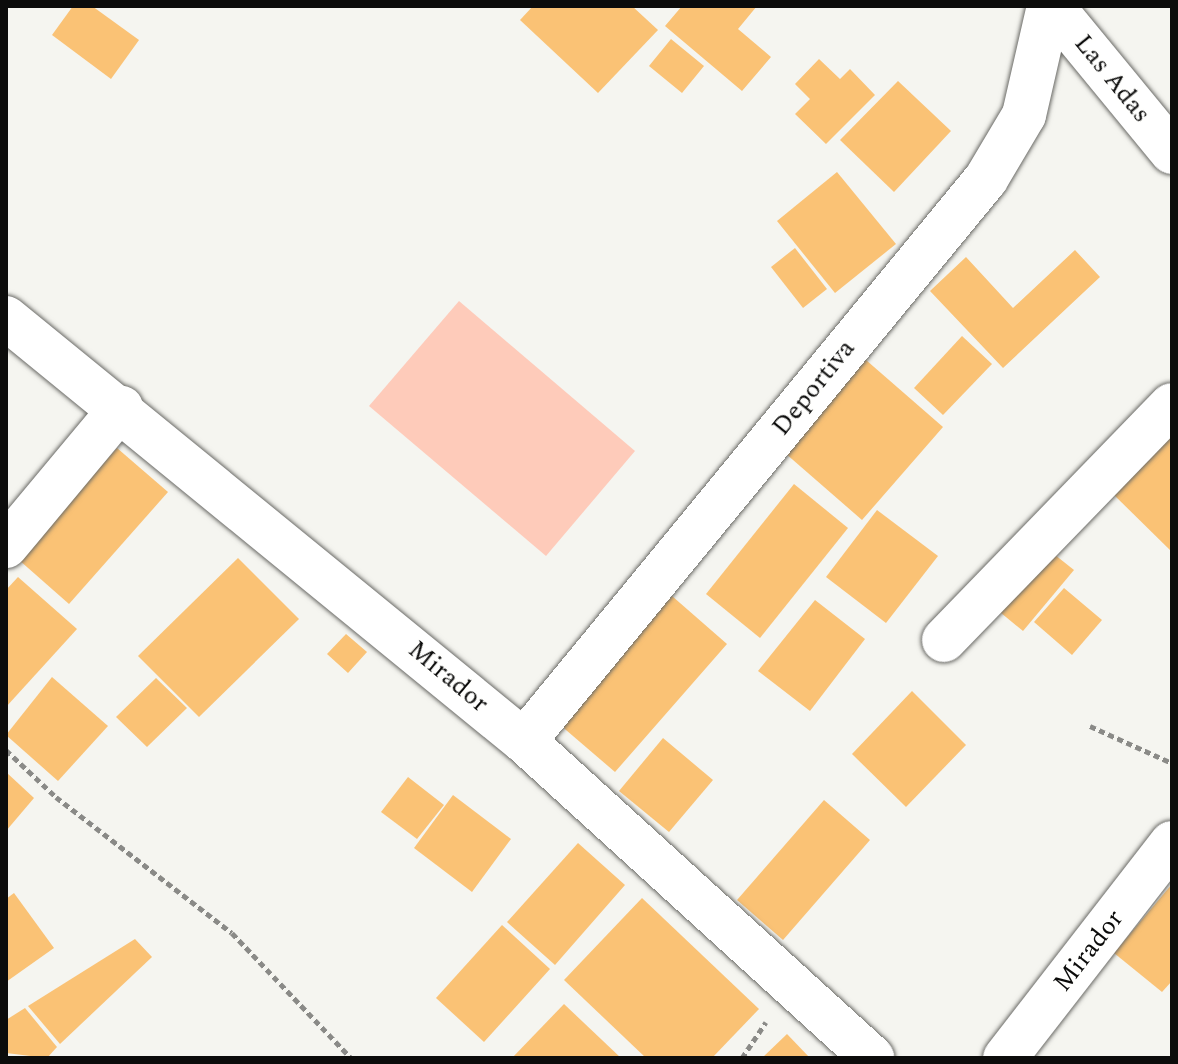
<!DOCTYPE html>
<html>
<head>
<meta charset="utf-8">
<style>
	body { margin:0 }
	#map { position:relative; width:1178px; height:1064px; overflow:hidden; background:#f5f5f0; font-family:Spectral,serif }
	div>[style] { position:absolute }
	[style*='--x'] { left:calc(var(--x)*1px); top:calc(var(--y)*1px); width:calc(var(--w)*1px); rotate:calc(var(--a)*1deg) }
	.green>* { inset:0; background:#fecbba }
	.building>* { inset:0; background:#fac275 }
	.path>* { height:5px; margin-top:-2.5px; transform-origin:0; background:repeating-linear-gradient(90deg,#8a8a87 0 6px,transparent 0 10px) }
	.roads { filter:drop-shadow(0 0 2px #6a6a66) drop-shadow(0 0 2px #6a6a66) }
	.street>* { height:44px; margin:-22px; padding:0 22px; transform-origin:22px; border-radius:22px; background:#fff }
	span { translate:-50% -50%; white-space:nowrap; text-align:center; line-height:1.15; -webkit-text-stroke:6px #fffffe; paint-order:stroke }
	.street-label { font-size:26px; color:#0c0c0b }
	.frame { position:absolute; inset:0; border:8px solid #0c0c0b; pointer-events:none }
</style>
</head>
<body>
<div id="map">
	<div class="green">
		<i style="clip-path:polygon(459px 301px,635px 451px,546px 556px,369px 406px)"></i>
	</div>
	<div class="building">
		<i style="clip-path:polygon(73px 6px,92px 6px,139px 40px,111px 79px,52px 35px)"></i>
		<i style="clip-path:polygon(533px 6px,632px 6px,658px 30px,598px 93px,520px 20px)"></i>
		<i style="clip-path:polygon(682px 6px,757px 6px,738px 29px,771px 57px,742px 91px,665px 26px)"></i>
		<i style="clip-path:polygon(671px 39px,704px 66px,682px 93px,649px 66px)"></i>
		<i style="clip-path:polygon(819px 59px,840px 79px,850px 69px,875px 95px,826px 144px,795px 114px,810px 99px,795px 84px)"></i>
		<i style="clip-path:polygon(898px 81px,951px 131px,894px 192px,840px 140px)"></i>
		<i style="clip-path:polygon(837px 172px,896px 244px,835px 293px,777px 221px)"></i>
		<i style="clip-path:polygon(795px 248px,827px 289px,803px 308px,771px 267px)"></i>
		<i style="clip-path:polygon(1075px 250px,1100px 277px,1003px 368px,930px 291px,966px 257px,1013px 308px)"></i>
		<i style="clip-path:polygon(962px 336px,992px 364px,943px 415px,914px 388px)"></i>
		<i style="clip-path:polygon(866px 360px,943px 427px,862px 520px,785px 453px)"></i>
		<i style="clip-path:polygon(1172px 436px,1172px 552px,1112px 493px)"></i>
		<i style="clip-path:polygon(117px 448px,168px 492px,69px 604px,19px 560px)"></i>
		<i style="clip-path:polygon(794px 484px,848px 528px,760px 638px,706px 594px)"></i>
		<i style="clip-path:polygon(877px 510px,938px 556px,886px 623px,826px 577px)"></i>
		<i style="clip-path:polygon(1045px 547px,1074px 570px,1023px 631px,995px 608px)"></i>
		<i style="clip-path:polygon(238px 558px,299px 619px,199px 717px,138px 656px)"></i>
		<i style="clip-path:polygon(18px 577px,77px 629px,6px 707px,6px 590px)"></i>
		<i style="clip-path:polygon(1064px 588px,1102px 620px,1072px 655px,1034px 622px)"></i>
		<i style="clip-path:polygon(672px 596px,727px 644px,615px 772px,559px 724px)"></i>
		<i style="clip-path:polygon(815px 600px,865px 639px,810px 711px,758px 671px)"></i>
		<i style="clip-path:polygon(346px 634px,367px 652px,348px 673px,327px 654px)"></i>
		<i style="clip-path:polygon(52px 677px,108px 726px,58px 781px,6px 735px)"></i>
		<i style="clip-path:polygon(156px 678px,187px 708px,147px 747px,116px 717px)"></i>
		<i style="clip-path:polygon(912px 691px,966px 745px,906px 807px,852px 754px)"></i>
		<i style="clip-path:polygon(663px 738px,713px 780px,669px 832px,619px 791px)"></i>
		<i style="clip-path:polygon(6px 772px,34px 798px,6px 831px)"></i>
		<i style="clip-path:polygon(408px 777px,444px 805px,417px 839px,381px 812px)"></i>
		<i style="clip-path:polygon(453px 795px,511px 839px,472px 892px,414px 848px)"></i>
		<i style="clip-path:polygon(824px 800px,870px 840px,783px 940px,737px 900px)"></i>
		<i style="clip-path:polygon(578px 843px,625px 885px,555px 965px,507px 922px)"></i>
		<i style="clip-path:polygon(1172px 884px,1172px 981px,1162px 992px,1114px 953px)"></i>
		<i style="clip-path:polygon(14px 893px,54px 948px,6px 982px,6px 899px)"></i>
		<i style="clip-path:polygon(642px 898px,759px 1009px,712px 1058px,646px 1058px,564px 980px)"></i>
		<i style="clip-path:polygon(502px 925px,550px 969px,484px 1042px,436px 998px)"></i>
		<i style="clip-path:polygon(135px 939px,152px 957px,60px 1044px,28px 1006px)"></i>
		<i style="clip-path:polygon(564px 1004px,621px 1058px,512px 1058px)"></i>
		<i style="clip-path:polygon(25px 1008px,57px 1047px,47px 1058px,6px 1053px,6px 1020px)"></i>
		<i style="clip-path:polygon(787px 1034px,810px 1058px,762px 1058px)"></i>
	</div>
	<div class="path">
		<i style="--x:1090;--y:726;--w:90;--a:24.3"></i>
		<i style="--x:6;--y:750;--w:69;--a:43.2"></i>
		<i style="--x:56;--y:797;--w:222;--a:37.7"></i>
		<i style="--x:232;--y:933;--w:173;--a:46.4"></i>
		<i style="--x:742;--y:1058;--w:43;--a:-56.3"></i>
	</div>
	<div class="roads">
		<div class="street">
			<i style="--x:1052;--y:6;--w:189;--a:50.6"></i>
			<i style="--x:6;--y:318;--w:669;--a:39.24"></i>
			<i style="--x:524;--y:741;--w:471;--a:42.3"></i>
			<i style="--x:6;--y:546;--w:180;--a:-50.2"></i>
			<i style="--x:944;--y:640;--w:327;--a:-45.9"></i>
			<i style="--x:524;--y:741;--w:728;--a:-50.58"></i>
			<i style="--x:986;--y:179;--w:74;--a:-59.3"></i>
			<i style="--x:1024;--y:115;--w:112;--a:-77.1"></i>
			<i style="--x:1005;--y:1058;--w:272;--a:-52.2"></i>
		</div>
	</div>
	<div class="street-label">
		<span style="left:1112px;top:79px;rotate:51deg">Las Adas</span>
		<span style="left:814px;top:388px;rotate:-51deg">Deportiva</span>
		<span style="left:448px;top:677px;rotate:40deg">Mirador</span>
		<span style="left:1089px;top:951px;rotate:-52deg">Mirador</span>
	</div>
	<div class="frame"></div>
</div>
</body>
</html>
